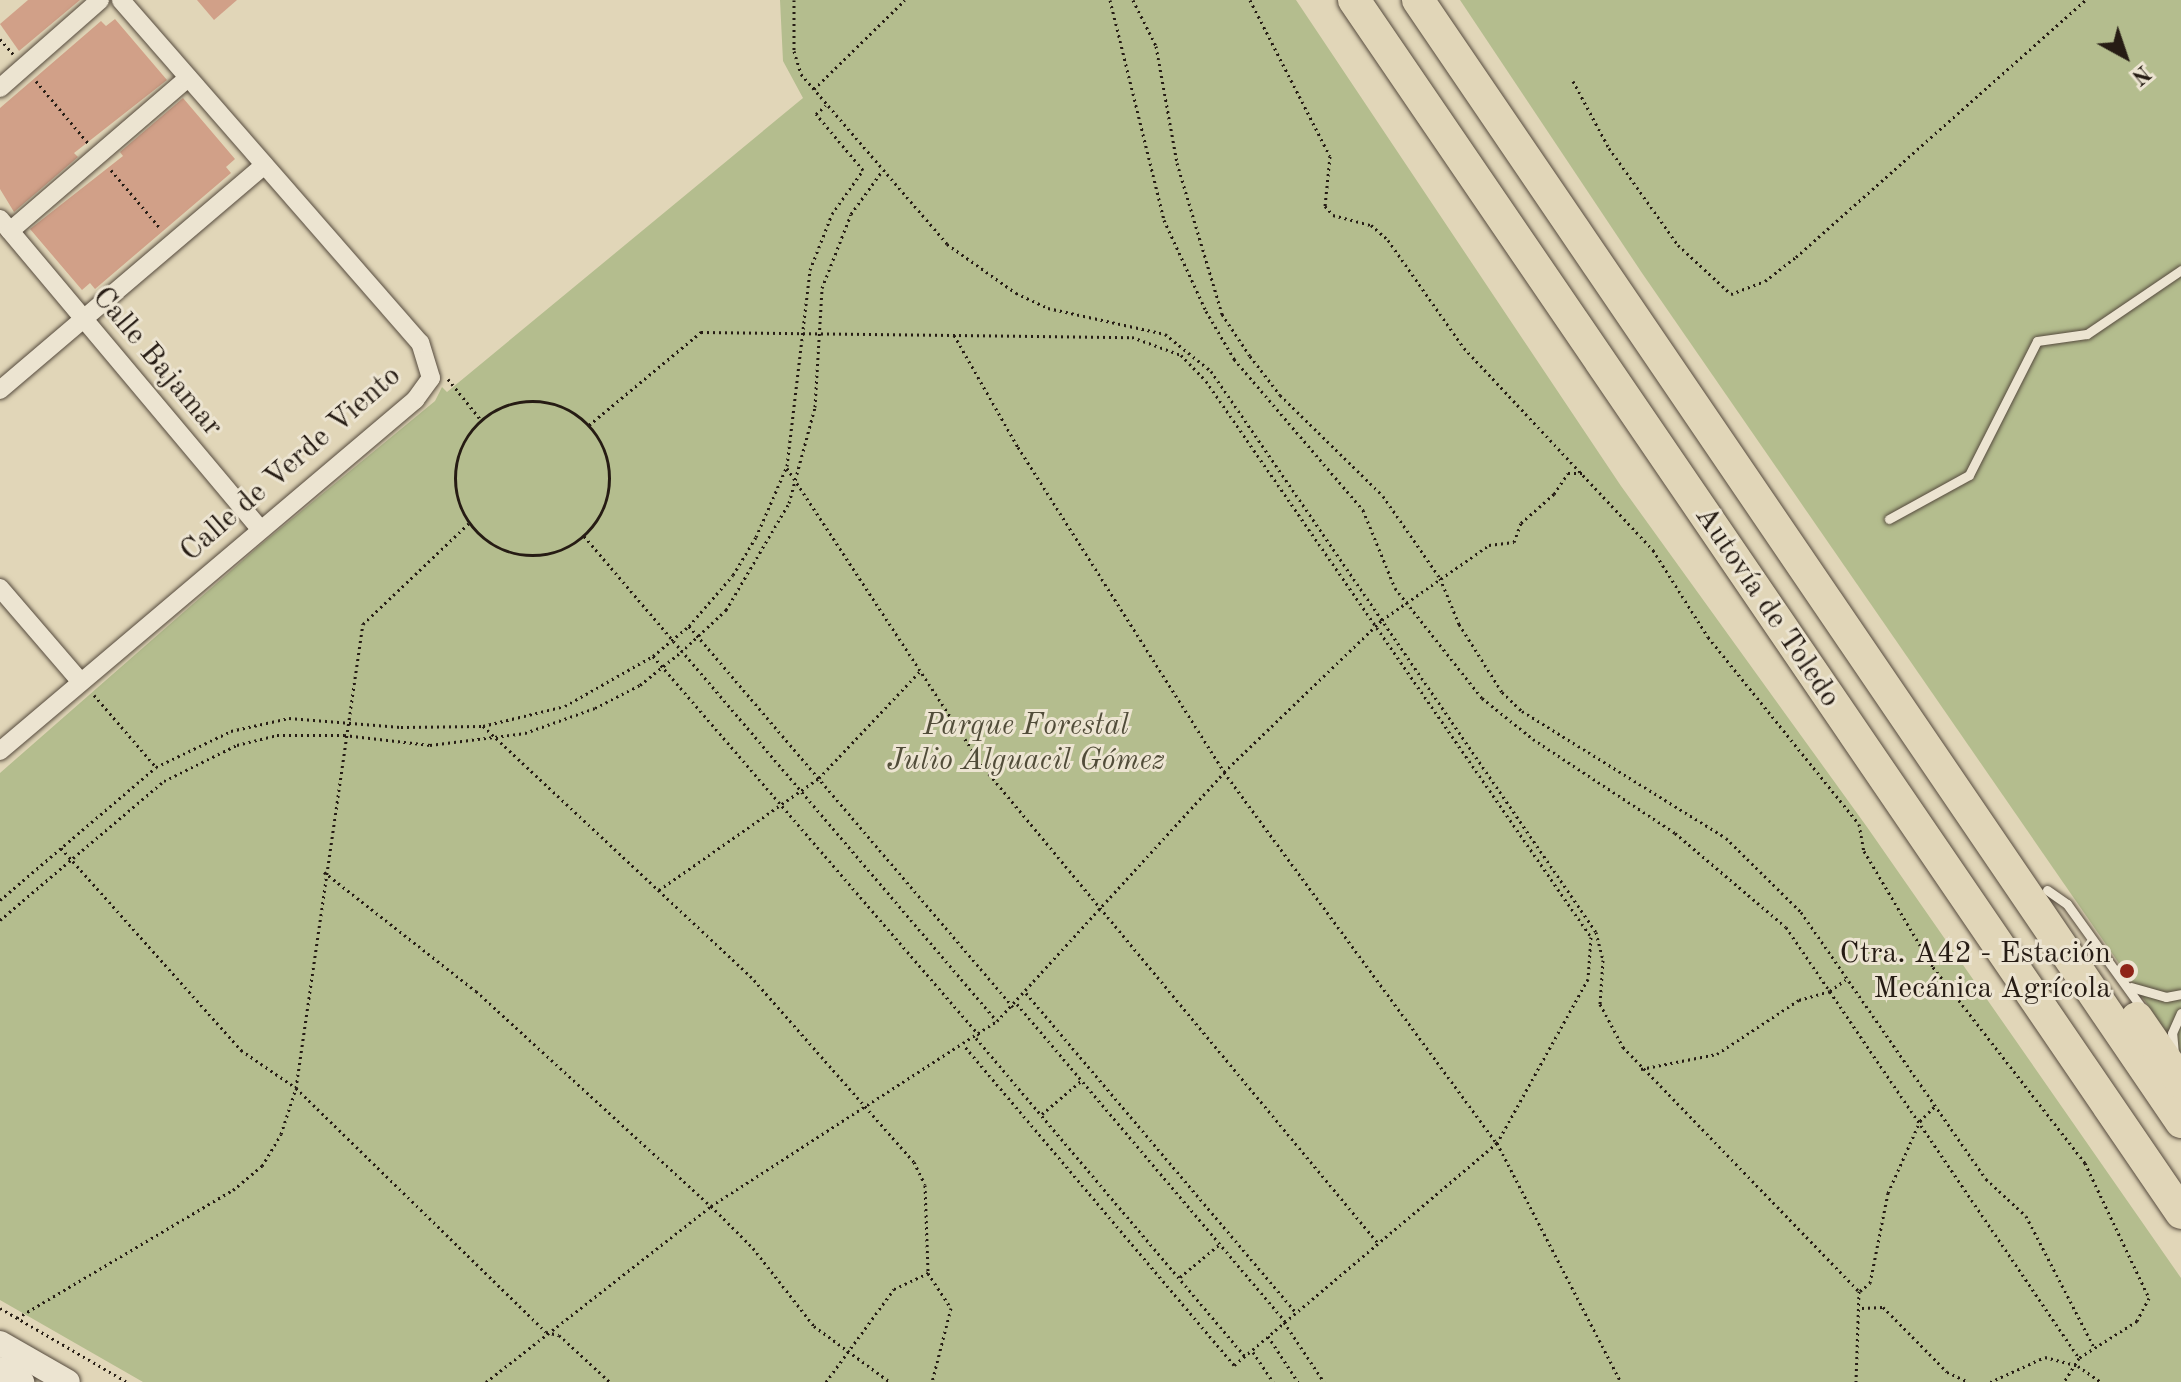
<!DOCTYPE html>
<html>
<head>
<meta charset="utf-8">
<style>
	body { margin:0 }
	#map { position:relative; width:2181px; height:1382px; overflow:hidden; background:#e1d6b8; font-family:"Old Standard TT",serif }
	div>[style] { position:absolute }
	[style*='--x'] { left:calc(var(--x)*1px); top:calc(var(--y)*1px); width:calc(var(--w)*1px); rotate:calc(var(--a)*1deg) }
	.green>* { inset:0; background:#b4bd8e }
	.building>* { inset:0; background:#d1a088 }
	.path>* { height:3px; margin-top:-1.5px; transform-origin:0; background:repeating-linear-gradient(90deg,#261c14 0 2px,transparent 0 6px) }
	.path>.ring { margin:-1.5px; padding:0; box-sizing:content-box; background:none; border:3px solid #261c14; border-radius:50% }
	.roads { filter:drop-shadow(0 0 2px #554a3d) drop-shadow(0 0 2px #554a3d) }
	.lane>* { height:9px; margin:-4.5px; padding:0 4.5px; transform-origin:4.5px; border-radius:4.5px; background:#ece4d1 }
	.street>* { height:18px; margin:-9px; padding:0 9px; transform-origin:9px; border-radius:9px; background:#ece4d1 }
	.secondary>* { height:24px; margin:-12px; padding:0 12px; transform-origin:12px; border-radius:12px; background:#ece4d1 }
	.highway>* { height:32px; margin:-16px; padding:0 16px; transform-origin:16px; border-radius:16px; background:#e1d6b8 }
	.dots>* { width:22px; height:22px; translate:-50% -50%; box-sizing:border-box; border:4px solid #ece4d1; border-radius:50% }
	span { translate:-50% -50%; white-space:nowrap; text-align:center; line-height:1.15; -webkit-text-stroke:6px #ece4d1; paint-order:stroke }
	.street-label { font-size:30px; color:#261c14 }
	.park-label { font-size:30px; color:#514c39; font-style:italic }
	.poi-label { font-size:30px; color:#261c14 }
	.right { translate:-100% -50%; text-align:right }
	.north { position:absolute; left:2085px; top:16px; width:80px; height:80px; -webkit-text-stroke:6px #ece4d1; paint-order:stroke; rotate:140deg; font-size:22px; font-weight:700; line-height:32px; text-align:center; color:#261c14 }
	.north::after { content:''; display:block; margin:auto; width:28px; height:36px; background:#261c14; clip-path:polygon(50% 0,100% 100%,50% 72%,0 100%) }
</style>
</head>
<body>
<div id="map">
	<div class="green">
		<i style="clip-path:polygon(780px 0,1296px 0,1621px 486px,1867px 827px,2181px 1278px,2181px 1382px,143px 1382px,0 1300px,0 773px,259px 546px,435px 401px,442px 387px,447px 392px,803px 98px,783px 61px)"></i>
		<i style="clip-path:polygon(1460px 0,2181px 0,2181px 1053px,1642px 273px)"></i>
	</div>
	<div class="building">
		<i style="clip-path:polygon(28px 0,80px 0,19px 51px,0 24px)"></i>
		<i style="clip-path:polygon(197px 0,237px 0,214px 20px)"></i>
		<i style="clip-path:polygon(115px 19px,167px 80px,74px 153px,78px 157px,14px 212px,0 189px,0 108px,101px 21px,106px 26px)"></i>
		<i style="clip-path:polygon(183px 98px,235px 159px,226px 167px,231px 173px,95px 289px,90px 283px,82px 290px,30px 229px,123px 156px,120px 152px)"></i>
	</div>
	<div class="path">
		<i style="--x:794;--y:0;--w:51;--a:90"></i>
		<i style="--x:794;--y:51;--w:24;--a:73"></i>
		<i style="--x:801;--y:74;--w:224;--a:49.3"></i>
		<i style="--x:947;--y:244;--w:85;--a:35.4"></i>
		<i style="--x:1016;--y:293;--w:35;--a:25"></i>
		<i style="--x:1048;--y:308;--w:120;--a:12.5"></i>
		<i style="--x:1165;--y:334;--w:59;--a:38.8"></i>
		<i style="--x:1211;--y:371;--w:680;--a:55.54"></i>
		<i style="--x:1596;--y:932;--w:29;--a:76"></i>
		<i style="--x:1603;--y:960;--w:44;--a:93.9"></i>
		<i style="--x:1600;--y:1004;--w:49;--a:61.9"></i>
		<i style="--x:1623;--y:1047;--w:339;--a:46"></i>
		<i style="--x:1859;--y:1291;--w:91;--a:91.9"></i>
		<i style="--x:1110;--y:0;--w:227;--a:76.2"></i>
		<i style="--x:1164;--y:220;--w:100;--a:65.2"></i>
		<i style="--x:1206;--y:311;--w:56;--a:59.7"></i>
		<i style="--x:1234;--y:359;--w:199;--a:49.5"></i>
		<i style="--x:1363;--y:510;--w:84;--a:67.7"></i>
		<i style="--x:1395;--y:588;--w:140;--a:51.7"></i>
		<i style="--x:1482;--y:698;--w:65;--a:38.8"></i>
		<i style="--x:1533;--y:739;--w:170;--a:33.5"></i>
		<i style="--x:1675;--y:833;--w:145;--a:40.3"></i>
		<i style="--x:1786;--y:927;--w:521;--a:55.79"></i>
		<i style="--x:1133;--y:0;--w:51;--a:63.4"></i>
		<i style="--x:1156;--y:46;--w:119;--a:79.8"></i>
		<i style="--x:1177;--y:163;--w:158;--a:73.4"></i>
		<i style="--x:1222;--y:314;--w:50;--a:56.3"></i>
		<i style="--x:1250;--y:356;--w:49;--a:52.4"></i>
		<i style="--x:1280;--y:395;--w:144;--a:44.4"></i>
		<i style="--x:1383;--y:496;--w:100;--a:55.2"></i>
		<i style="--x:1440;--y:578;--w:50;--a:67.6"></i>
		<i style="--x:1459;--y:624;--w:80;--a:57.7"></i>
		<i style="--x:1502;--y:692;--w:28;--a:44"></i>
		<i style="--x:1522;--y:711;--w:240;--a:31.9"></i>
		<i style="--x:1726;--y:838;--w:105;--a:44.6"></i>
		<i style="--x:1801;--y:912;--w:325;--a:55.3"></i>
		<i style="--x:1986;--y:1179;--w:54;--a:42.8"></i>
		<i style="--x:2026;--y:1216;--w:148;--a:62.6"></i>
		<i style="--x:1250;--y:0;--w:175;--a:62.9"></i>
		<i style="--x:1330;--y:156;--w:50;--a:95.7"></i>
		<i style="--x:1325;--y:206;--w:12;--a:48"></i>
		<i style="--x:1333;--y:215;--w:39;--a:15"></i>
		<i style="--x:1371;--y:225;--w:23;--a:41"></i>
		<i style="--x:1388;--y:240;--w:132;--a:54.9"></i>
		<i style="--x:1464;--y:348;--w:277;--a:46.9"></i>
		<i style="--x:1653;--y:550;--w:103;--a:57.7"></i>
		<i style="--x:1708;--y:637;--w:240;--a:51.1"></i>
		<i style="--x:1859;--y:824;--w:27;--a:80"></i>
		<i style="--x:1864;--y:851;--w:135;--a:59.3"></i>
		<i style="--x:1933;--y:967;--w:248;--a:52.2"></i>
		<i style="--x:2085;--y:1163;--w:149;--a:64.6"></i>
		<i style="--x:2149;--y:1298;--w:26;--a:118"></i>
		<i style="--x:2137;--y:1321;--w:69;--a:147.5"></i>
		<i style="--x:2079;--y:1358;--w:28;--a:122"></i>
		<i style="--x:0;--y:39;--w:20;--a:49"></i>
		<i style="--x:36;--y:81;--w:81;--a:50"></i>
		<i style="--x:1573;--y:81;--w:76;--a:61.8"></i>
		<i style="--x:1609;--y:148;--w:119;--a:54.6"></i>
		<i style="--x:1678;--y:245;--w:72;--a:42.8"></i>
		<i style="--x:1731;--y:294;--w:36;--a:-21"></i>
		<i style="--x:1765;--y:281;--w:39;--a:-38"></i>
		<i style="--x:1796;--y:257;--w:387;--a:-41.6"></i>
		<i style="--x:814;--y:89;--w:127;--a:-44.4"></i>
		<i style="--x:111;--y:170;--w:76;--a:49.8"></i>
		<i style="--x:954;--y:335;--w:129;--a:60.3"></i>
		<i style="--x:1018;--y:447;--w:385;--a:57.6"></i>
		<i style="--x:1224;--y:772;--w:461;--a:53.7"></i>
		<i style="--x:1497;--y:1143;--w:269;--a:62.6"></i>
		<i style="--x:448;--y:379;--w:53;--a:51.2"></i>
		<i class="ring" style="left:455px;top:401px;width:151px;height:151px"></i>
		<i style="--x:589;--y:425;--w:146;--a:-39.7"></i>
		<i style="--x:701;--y:332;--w:431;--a:0.7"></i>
		<i style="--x:1132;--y:337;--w:52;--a:20.2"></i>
		<i style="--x:1181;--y:355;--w:36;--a:46"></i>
		<i style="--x:1206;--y:381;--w:676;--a:55.3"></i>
		<i style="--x:1591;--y:937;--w:42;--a:94.1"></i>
		<i style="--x:1588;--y:979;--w:188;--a:119"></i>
		<i style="--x:1497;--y:1143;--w:344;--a:139.8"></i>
		<i style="--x:1234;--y:1365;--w:418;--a:-130.2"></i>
		<i style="--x:787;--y:468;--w:360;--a:56.7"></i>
		<i style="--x:985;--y:769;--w:616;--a:50.34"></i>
		<i style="--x:584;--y:536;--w:636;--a:49.59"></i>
		<i style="--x:689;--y:626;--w:500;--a:49.62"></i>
		<i style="--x:653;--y:656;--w:500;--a:49.3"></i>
		<i style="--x:94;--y:695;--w:95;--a:49.3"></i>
		<i style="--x:483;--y:726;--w:371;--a:43.1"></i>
		<i style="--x:754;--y:980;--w:242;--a:48.7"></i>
		<i style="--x:914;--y:1162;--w:25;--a:64"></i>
		<i style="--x:925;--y:1185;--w:88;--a:88"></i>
		<i style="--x:61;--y:848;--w:271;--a:48.3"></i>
		<i style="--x:241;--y:1050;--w:67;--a:34.6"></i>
		<i style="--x:296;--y:1088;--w:349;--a:44.3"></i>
		<i style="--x:546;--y:1332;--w:13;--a:13"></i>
		<i style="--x:559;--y:1335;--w:69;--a:42.7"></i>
		<i style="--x:324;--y:872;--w:193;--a:38.1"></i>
		<i style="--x:476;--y:991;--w:319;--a:42.5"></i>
		<i style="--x:711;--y:1206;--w:59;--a:45"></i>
		<i style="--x:753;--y:1248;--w:99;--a:52"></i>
		<i style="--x:814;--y:1326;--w:94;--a:36.4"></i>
		<i style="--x:659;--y:890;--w:195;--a:-35"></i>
		<i style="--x:819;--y:778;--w:149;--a:-46.6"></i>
		<i style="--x:0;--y:900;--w:205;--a:-40.4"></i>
		<i style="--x:156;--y:767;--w:83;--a:-25.6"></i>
		<i style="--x:231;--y:731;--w:59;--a:-12.6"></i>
		<i style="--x:289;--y:718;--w:112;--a:4.6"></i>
		<i style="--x:401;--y:727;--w:82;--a:-0.7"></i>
		<i style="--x:483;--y:726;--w:84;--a:-13.7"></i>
		<i style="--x:565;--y:706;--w:101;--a:-29.6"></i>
		<i style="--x:653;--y:656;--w:47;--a:-39.8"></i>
		<i style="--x:689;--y:626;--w:67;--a:-49.2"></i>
		<i style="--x:733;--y:575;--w:44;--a:-58.8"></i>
		<i style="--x:756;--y:537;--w:77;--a:-66.4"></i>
		<i style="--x:787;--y:466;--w:197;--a:-83.3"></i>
		<i style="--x:810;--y:270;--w:60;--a:-68.6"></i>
		<i style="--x:832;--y:214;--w:54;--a:-54.8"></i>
		<i style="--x:863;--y:170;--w:73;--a:-130"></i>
		<i style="--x:816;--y:114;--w:13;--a:-42"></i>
		<i style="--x:0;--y:920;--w:215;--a:-40.3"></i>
		<i style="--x:164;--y:781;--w:81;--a:-26.3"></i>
		<i style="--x:237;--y:745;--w:41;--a:-14"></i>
		<i style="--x:277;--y:735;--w:67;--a:0"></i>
		<i style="--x:344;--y:735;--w:87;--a:6.6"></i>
		<i style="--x:430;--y:745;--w:96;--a:-7.2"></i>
		<i style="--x:525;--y:733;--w:74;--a:-19.7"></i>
		<i style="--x:595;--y:708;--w:51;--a:-27.1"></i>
		<i style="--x:640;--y:685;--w:53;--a:-38.8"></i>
		<i style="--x:681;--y:652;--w:62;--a:-43"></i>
		<i style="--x:726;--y:610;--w:124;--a:-59.5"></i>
		<i style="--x:789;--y:503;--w:99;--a:-74.8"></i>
		<i style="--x:815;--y:407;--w:119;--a:-86.6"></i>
		<i style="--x:822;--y:288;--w:79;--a:-68.6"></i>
		<i style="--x:851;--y:214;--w:53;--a:-54.2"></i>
		<i style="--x:1026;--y:993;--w:418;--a:49.8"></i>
		<i style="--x:1017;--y:1004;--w:415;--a:49.8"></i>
		<i style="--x:976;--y:1038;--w:417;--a:49.8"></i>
		<i style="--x:1641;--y:1069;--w:77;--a:-11.2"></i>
		<i style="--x:1717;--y:1054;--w:98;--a:-33.4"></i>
		<i style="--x:1799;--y:1000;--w:32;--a:-16"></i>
		<i style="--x:1830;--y:991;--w:19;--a:-36"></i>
		<i style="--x:1042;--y:1114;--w:52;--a:-40.4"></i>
		<i style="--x:1180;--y:1277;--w:52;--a:-39.5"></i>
		<i style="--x:1860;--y:1291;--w:13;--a:-39"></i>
		<i style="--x:1870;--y:1283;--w:92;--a:-78.7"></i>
		<i style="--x:1888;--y:1193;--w:79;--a:-66"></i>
		<i style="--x:1920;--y:1121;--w:21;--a:-45"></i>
		<i style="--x:0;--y:1308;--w:147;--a:30.2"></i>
		<i style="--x:1862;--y:1308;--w:21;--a:-3"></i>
		<i style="--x:1883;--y:1307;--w:91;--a:45.4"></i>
		<i style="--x:1947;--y:1372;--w:23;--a:25"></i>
		<i style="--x:17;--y:1318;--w:251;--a:-30.7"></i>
		<i style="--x:233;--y:1190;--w:38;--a:-40"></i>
		<i style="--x:262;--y:1166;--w:37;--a:-59"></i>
		<i style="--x:281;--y:1134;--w:48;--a:-71.9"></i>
		<i style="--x:296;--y:1088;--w:469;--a:-81.8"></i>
		<i style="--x:363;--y:624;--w:146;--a:-43.6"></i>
		<i style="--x:1284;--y:1322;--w:72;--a:56.3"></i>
		<i style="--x:1268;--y:1336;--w:55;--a:56.9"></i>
		<i style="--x:1253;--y:1352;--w:36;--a:56"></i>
		<i style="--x:486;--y:1382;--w:286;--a:-38"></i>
		<i style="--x:711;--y:1206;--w:341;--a:-32.9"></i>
		<i style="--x:997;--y:1021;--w:337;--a:-47.6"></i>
		<i style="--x:1224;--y:772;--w:219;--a:-43.9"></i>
		<i style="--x:1382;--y:620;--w:131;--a:-35"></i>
		<i style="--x:1489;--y:545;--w:25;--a:-7"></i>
		<i style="--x:1514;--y:542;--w:20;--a:-70"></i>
		<i style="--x:1521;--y:523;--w:44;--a:-41.3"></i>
		<i style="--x:1554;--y:494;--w:25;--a:-56"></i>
		<i style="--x:1568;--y:473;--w:14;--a:0"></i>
		<i style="--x:826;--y:1382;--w:115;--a:-53.8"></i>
		<i style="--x:894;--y:1289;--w:38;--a:-25"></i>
		<i style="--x:928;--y:1273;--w:42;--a:56.7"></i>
		<i style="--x:951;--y:1308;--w:76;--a:104.4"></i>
		<i style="--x:1990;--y:1382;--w:60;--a:-24.4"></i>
		<i style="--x:2045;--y:1357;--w:34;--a:15"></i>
		<i style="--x:2078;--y:1366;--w:28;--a:35"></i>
	</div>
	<div class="roads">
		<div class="lane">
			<i style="--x:1889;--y:519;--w:91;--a:-28.8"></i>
			<i style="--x:1969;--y:475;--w:150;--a:-63.1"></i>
			<i style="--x:2037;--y:341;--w:50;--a:-8"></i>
			<i style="--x:2087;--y:334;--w:114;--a:-34.2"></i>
			<i style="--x:2047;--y:890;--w:24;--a:35"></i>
			<i style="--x:2067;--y:904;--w:132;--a:54.3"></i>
			<i style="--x:2131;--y:987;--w:36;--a:16"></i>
			<i style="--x:2166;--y:997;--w:15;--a:-11"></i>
			<i style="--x:2174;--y:1054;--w:21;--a:-95"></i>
			<i style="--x:2172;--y:1033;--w:22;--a:-66"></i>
		</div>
		<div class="street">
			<i style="--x:0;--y:88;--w:133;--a:-41.3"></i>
			<i style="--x:0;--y:219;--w:405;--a:50"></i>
			<i style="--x:10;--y:231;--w:235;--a:-40.7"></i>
			<i style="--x:0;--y:390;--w:347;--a:-40.4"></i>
			<i style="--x:0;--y:588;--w:123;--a:49.3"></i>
			<i style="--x:0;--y:751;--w:544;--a:-40.22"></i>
			<i style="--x:415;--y:400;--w:27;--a:-54"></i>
			<i style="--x:431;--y:378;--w:37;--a:-107"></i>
			<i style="--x:420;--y:343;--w:455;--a:-131.1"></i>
		</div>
		<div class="secondary">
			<i style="--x:0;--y:1343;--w:78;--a:29.8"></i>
			<i style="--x:0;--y:1369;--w:26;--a:31"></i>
		</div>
		<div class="highway">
			<i style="--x:1354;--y:0;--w:1468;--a:55.71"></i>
			<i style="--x:1418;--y:0;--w:1357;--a:55.78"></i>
			<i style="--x:2137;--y:1018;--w:78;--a:55.5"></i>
		</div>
	</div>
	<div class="dots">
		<i style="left:2127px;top:971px;background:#8f2418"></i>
	</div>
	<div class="street-label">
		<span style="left:157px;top:362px;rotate:50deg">Calle Bajamar</span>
		<span style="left:291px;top:464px;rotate:-41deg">Calle de Verde Viento</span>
		<span style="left:1767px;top:607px;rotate:56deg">Autovía de Toledo</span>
	</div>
	<div class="park-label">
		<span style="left:1026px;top:743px">Parque Forestal<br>Julio Alguacil Gómez</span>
	</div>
	<div class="poi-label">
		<span class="right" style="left:2111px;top:971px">Ctra. A42 - Estación<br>Mecánica Agrícola</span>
	</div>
	<div class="north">N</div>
</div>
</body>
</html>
